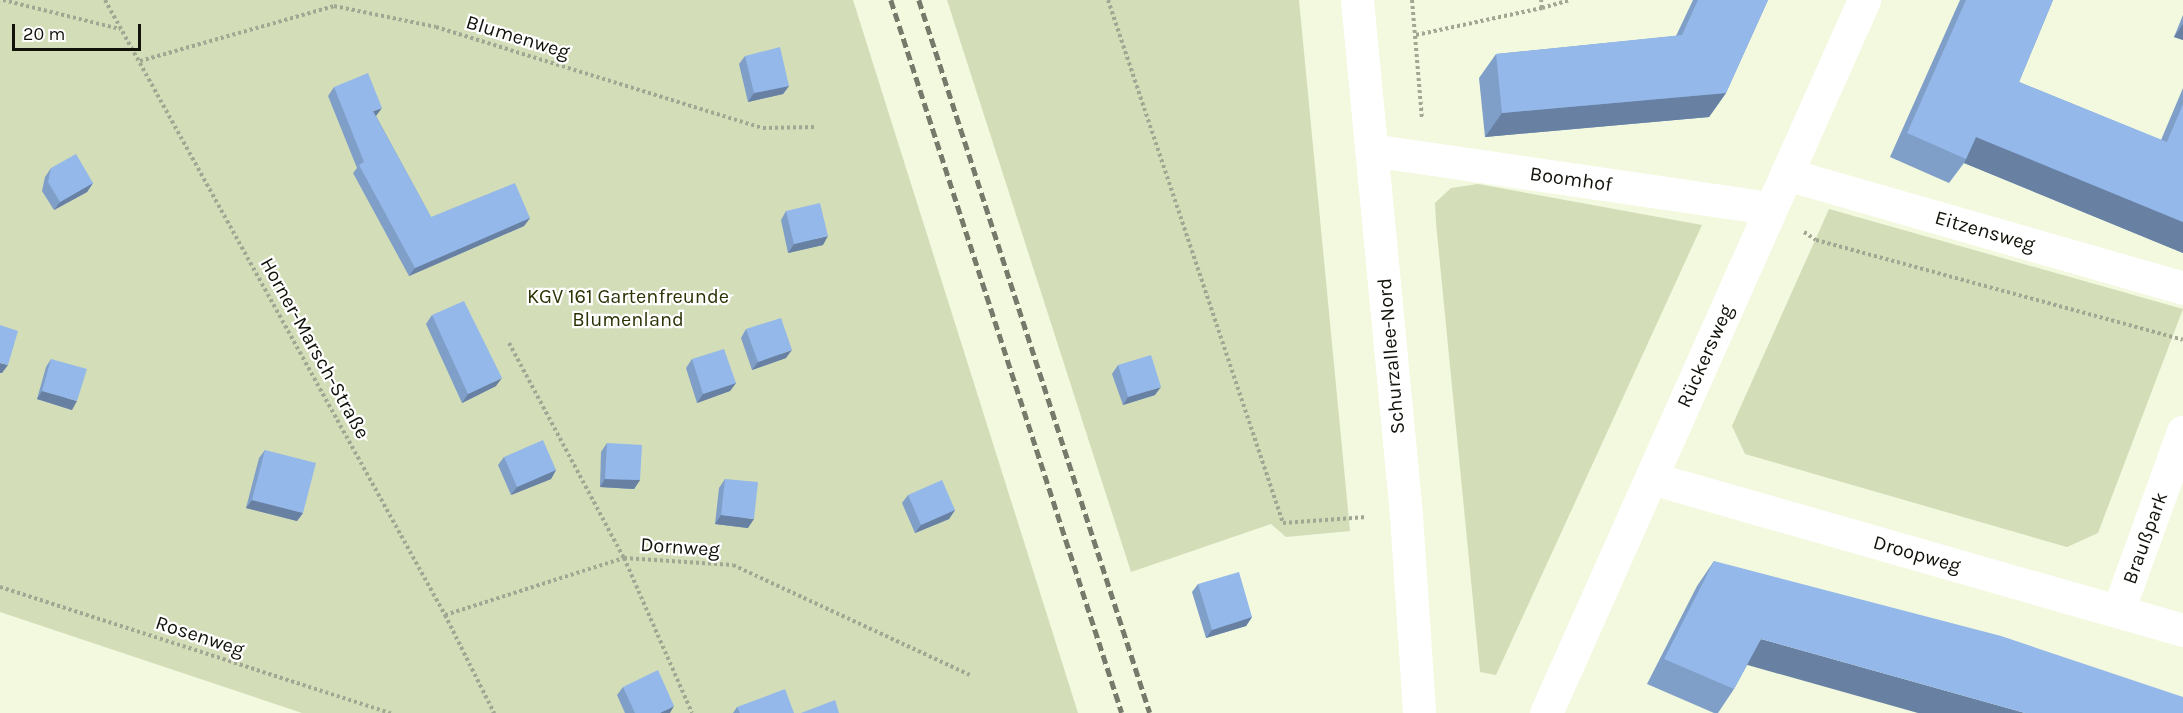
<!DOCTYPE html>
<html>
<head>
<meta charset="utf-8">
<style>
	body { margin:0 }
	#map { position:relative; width:2183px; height:713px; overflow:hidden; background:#f2f9df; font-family:Karla,sans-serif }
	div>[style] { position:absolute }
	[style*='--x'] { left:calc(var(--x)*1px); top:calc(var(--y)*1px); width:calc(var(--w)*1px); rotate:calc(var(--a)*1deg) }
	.green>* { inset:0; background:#d3ddb8 }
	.path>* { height:4px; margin-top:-2px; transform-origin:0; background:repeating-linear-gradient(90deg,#a1a793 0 3px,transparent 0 6px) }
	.street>* { height:33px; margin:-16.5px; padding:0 16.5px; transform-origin:16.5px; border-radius:16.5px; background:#fff }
	.rail>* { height:4.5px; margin-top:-2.25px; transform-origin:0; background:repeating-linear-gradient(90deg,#767a6a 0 9px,transparent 0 13.5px) }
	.wall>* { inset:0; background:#7f9ec8 }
	.shaded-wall>* { inset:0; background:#6881a3 }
	.building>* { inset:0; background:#94b8e9 }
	span { translate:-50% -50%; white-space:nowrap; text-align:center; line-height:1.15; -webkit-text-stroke:4.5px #fff; paint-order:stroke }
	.street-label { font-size:20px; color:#11130a }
	.park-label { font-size:20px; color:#2b3305 }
	.scale { position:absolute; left:12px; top:24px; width:129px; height:27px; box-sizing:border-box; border:3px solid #11130a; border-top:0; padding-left:8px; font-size:18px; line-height:21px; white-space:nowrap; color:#11130a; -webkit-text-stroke:4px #fff; paint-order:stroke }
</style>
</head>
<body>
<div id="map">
	<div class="green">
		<i style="clip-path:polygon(0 0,853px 0,1078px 713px,302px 713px,0 612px)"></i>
		<i style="clip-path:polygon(947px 0,1299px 0,1350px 531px,1286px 537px,1271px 524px,1131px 572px)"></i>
		<i style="clip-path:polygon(1478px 184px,1702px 225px,1496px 675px,1480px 672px,1436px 223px,1435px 203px,1451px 188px)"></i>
		<i style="clip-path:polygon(1829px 209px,2183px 309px,2098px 533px,2067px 547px,1745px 454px,1732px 426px)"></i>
	</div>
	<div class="path">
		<i style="--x:3;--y:0;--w:121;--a:13.9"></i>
		<i style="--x:105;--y:0;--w:703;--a:61.06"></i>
		<i style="--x:445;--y:615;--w:110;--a:63.4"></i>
		<i style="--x:1108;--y:0;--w:552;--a:71.5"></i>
		<i style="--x:1283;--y:523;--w:84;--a:-4.1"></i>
		<i style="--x:1412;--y:0;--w:118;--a:85.2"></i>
		<i style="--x:1542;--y:8;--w:29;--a:-16"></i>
		<i style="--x:1416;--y:35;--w:129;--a:-12.1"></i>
		<i style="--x:1542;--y:8;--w:8;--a:-97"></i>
		<i style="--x:140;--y:61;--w:202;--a:-15.8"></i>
		<i style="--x:334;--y:6;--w:104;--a:11.6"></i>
		<i style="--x:436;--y:27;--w:342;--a:17.2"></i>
		<i style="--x:763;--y:128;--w:54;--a:-1.1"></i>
		<i style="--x:1804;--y:232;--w:14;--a:34"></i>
		<i style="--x:1816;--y:240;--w:380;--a:15.2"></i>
		<i style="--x:509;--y:343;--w:244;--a:61.9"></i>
		<i style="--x:624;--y:558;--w:169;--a:66.3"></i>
		<i style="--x:0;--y:587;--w:411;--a:17.9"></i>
		<i style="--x:445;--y:615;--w:188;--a:-17.7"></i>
		<i style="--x:624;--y:558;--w:109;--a:3.7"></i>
		<i style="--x:733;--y:565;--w:261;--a:24.9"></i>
	</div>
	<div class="street">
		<i style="--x:1357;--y:0;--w:517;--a:84.56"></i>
		<i style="--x:1406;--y:515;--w:198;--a:86.2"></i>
		<i style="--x:1371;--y:150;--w:403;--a:8.3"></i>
		<i style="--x:1786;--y:174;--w:413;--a:16"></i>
		<i style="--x:1651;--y:478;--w:553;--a:15.95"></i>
		<i style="--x:2118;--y:611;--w:191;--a:-70.1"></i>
		<i style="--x:1546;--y:713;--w:781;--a:-65.96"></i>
	</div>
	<div class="rail">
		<i style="--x:891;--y:0;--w:749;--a:72.05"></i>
		<i style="--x:919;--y:0;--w:749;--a:72.05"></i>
	</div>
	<div class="wall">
		<i style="clip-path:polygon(1693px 0,1768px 0,1726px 93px,1709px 117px,1485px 137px,1479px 78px,1496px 54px,1676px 36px)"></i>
		<i style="clip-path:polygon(1960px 0,2053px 0,2019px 82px,2161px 140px,2183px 88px,2183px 253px,1964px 163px,1949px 183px,1890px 157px)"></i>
		<i style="clip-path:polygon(2183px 15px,2183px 40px,2174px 37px)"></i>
		<i style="clip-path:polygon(745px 56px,789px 86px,783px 94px,748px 102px,739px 64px)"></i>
		<i style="clip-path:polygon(334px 87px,376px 116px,431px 217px,530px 218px,524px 226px,409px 276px,353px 173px,357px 168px,328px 96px)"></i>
		<i style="clip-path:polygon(51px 168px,93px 183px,87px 192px,54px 210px,42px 191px,45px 177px)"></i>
		<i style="clip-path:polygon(786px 211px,823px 245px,788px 253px,781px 220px)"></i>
		<i style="clip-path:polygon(432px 315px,496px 386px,462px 403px,426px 324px)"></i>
		<i style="clip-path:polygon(746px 329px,786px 358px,752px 370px,741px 338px)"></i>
		<i style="clip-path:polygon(51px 359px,72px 410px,37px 399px,46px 367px)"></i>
		<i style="clip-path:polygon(692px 359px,736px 383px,730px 391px,697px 403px,686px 368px)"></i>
		<i style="clip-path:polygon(1118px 365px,1155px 395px,1123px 405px,1112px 374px)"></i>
		<i style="clip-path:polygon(607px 443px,640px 480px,634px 489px,600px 487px,601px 452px)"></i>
		<i style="clip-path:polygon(265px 450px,303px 513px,297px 521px,246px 508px,259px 458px)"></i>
		<i style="clip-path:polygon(504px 457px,556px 470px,551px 479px,511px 495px,498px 465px)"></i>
		<i style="clip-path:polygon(725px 479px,748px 528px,715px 524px,719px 488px)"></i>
		<i style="clip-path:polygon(908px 495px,955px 510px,949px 519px,915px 533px,902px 503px)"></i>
		<i style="clip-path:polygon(1714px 561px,1747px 665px,1734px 689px,1718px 713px,1714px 713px,1647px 684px,1697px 586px)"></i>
		<i style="clip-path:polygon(1198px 584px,1252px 617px,1246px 626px,1206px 638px,1192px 592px)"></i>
		<i style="clip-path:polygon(623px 687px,670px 713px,625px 713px,617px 695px)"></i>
		<i style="clip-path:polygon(737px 707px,794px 713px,733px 713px)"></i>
	</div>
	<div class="shaded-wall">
		<i style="clip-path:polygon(2183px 24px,2183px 40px,2174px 37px)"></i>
		<i style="clip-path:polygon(789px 86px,783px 94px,748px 102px,754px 93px)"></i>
		<i style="clip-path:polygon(1726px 93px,1709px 117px,1485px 137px,1502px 113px)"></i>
		<i style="clip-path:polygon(382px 108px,376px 116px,367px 120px,373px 111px)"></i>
		<i style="clip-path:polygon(1976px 137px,2183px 222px,2183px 253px,1964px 163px,1966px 159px)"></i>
		<i style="clip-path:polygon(93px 183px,87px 192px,54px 210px,60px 202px)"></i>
		<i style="clip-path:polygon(530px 218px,524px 226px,409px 276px,415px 268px)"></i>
		<i style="clip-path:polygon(828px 236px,823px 245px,788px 253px,794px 244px)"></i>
		<i style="clip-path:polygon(792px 350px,786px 358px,752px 370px,758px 362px)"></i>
		<i style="clip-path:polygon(0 363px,8px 365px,2px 373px,0 373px)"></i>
		<i style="clip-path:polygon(502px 378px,496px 386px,462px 403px,468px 394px)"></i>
		<i style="clip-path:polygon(736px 383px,730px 391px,697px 403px,703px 394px)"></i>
		<i style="clip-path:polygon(1161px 387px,1155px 395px,1123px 405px,1128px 397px)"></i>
		<i style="clip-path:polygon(42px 391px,77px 401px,72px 410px,37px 399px)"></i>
		<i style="clip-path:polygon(556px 470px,551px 479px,511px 495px,517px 487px)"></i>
		<i style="clip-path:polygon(605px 479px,640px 480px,634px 489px,600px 487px)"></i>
		<i style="clip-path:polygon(252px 500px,303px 513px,297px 521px,246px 508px)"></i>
		<i style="clip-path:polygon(955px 510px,949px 519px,915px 533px,921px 525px)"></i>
		<i style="clip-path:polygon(721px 515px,754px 519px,748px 528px,715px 524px)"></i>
		<i style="clip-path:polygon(1252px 617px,1246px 626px,1206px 638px,1212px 630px)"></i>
		<i style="clip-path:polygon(1761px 639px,2025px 713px,1918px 713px,1744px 664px)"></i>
		<i style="clip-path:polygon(674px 706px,670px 713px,660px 713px)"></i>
	</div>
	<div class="building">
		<i style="clip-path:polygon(1698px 0,1768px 0,1726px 93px,1502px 113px,1496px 54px,1682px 35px)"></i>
		<i style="clip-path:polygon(1966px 0,2053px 0,2019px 82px,2167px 142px,2183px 104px,2183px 222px,1976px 137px,1966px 159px,1907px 133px)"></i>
		<i style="clip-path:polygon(780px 47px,789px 86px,754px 93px,745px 56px)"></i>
		<i style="clip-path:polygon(368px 73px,382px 108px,373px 111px,431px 217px,515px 183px,530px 218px,415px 268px,359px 165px,364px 162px,334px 87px)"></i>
		<i style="clip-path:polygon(76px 154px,93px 183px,60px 202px,48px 182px,51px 168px)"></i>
		<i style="clip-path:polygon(820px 203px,828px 236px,794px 244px,786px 211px)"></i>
		<i style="clip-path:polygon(464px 301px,502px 378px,468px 394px,432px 315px)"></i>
		<i style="clip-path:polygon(781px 318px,792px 350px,758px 362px,746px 329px)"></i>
		<i style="clip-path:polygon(0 325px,18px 331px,8px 365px,0 363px)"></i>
		<i style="clip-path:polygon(724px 349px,736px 383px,703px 394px,692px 359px)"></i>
		<i style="clip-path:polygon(1151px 355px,1161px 387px,1128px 397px,1118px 365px)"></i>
		<i style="clip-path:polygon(51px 359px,87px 369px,77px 401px,42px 391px)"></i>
		<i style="clip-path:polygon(543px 440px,556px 470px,517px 487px,504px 457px)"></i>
		<i style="clip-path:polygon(607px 443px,642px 445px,640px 480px,605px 479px)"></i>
		<i style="clip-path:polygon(265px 450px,316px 463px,303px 513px,252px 500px)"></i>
		<i style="clip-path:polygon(725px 479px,758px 482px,754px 519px,721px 515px)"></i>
		<i style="clip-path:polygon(942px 480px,955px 510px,921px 525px,908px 495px)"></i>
		<i style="clip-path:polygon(1714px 561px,2001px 636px,2183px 697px,2183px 713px,2025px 713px,1761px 639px,1734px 689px,1664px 659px)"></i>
		<i style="clip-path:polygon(1239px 572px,1252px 617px,1212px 630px,1198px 584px)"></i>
		<i style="clip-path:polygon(658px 670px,674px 706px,660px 713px,635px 713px,623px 687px)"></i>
		<i style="clip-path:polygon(785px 689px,794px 713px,740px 713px,737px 707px)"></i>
		<i style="clip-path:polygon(835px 700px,839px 713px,801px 713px)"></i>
	</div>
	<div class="street-label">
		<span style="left:518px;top:37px;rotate:17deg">Blumenweg</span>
		<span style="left:1571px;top:179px;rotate:8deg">Boomhof</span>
		<span style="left:1985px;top:231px;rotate:16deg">Eitzensweg</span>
		<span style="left:315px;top:348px;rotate:61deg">Horner-Marsch-Straße</span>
		<span style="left:1391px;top:356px;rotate:-95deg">Schurzallee-Nord</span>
		<span style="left:1705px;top:356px;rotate:-66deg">Rückersweg</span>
		<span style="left:2145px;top:538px;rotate:-70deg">Braußpark</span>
		<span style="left:680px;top:547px;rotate:4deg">Dornweg</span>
		<span style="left:1917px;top:554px;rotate:16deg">Droopweg</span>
		<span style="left:200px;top:636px;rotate:18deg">Rosenweg</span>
	</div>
	<div class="park-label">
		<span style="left:628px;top:308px">KGV 161 Gartenfreunde<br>Blumenland</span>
	</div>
	<div class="scale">20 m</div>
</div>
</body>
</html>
